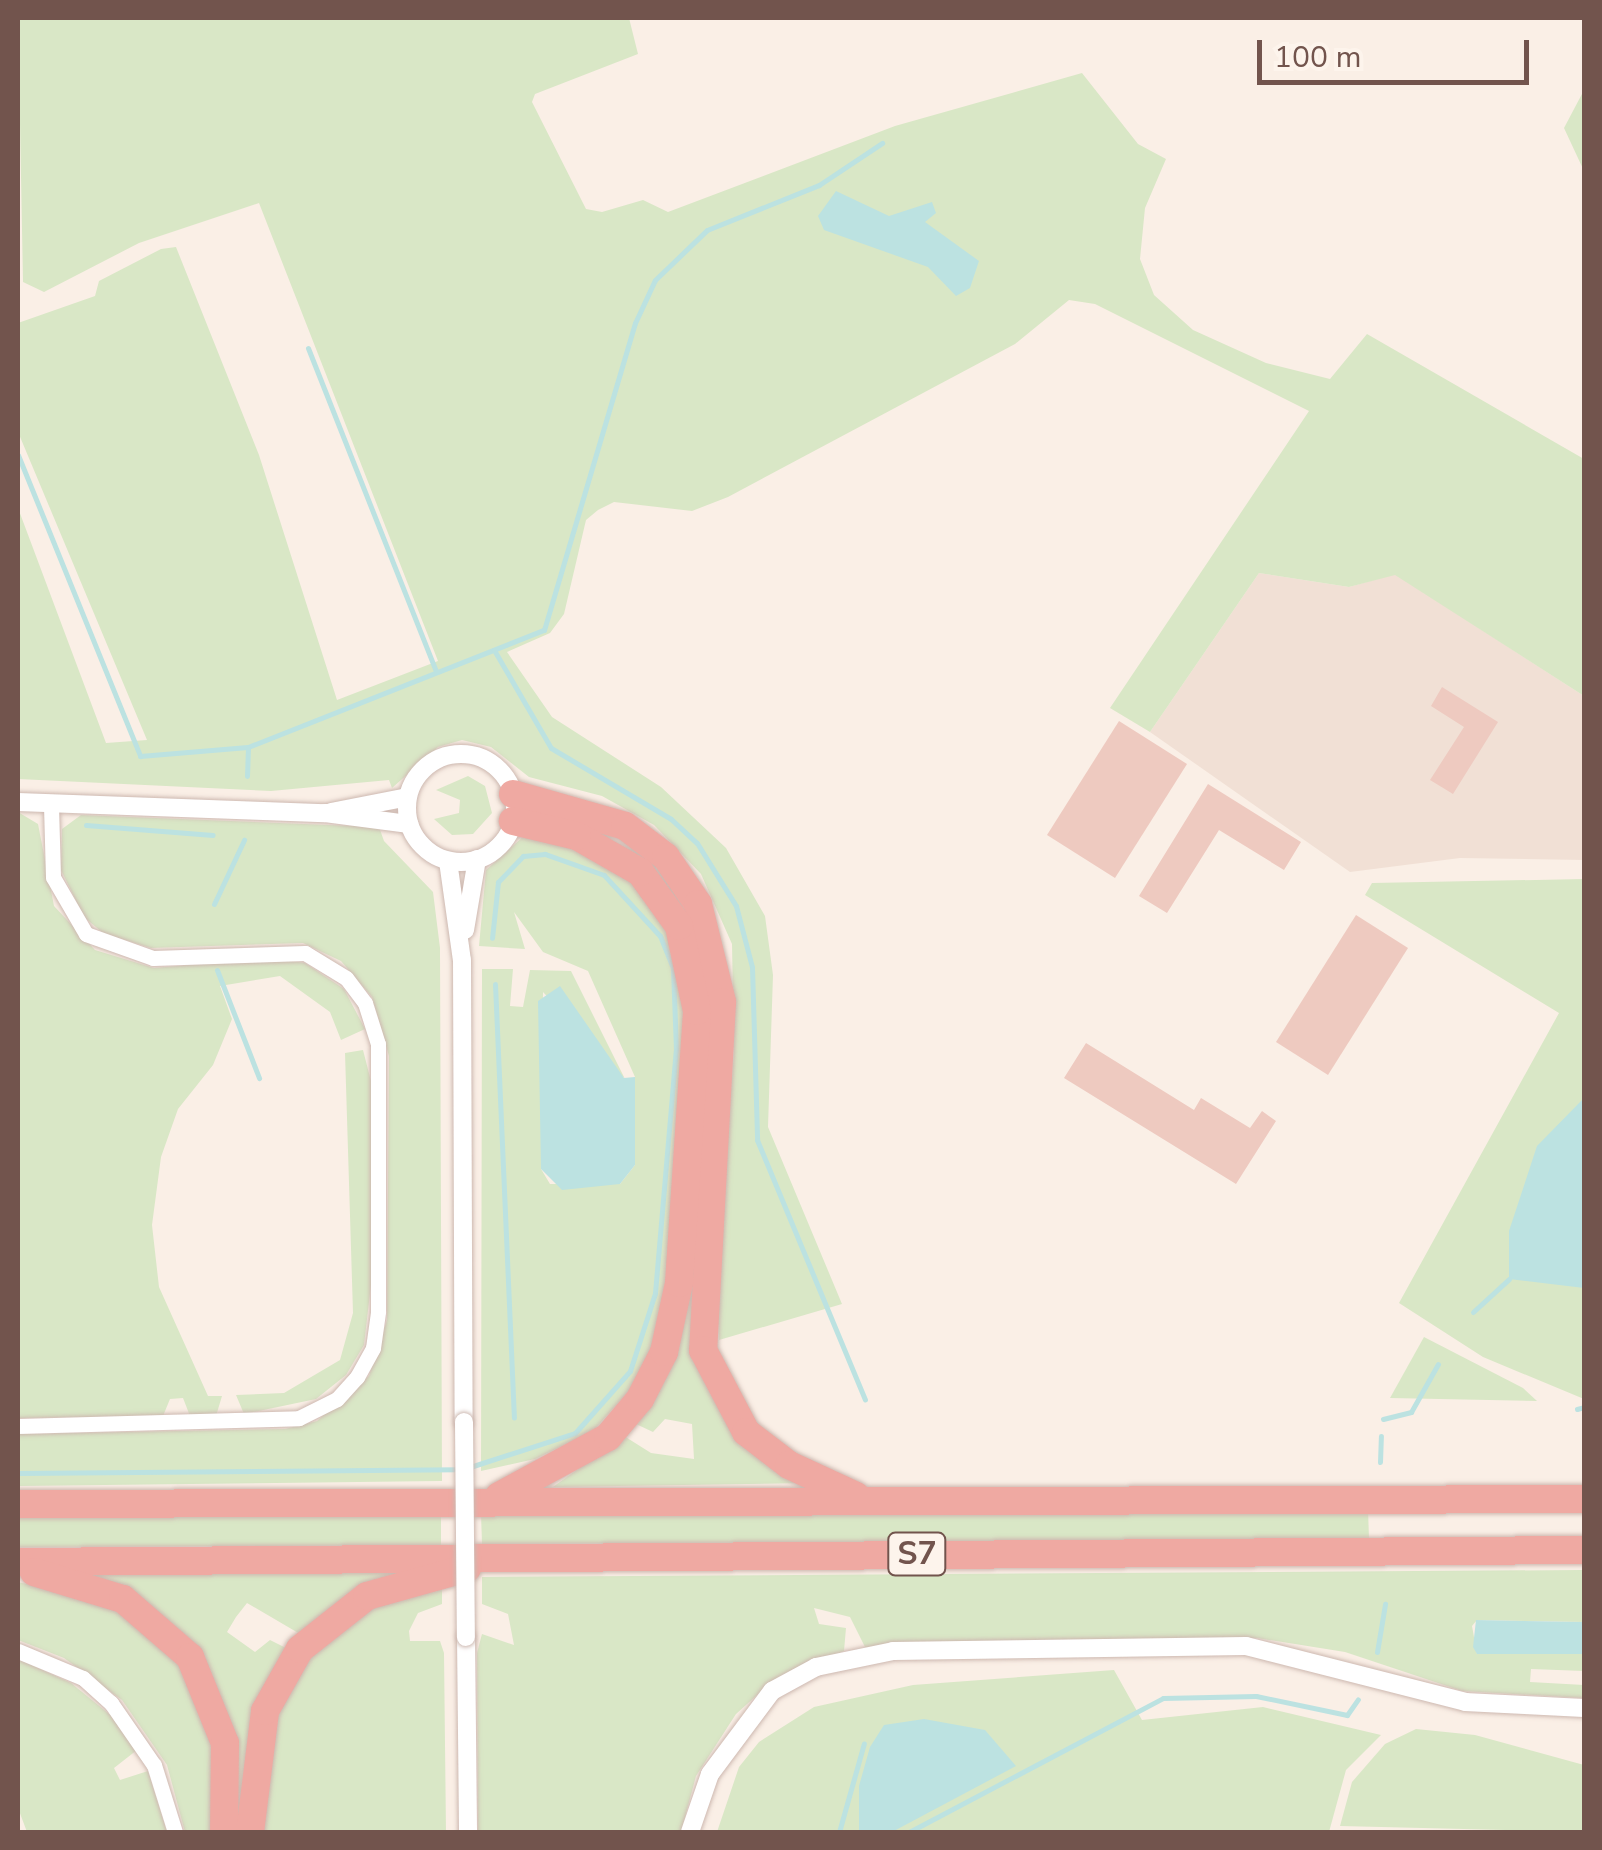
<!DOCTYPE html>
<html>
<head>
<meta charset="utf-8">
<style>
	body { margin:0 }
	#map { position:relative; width:1602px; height:1850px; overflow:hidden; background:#faefe6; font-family:"Nunito Sans",sans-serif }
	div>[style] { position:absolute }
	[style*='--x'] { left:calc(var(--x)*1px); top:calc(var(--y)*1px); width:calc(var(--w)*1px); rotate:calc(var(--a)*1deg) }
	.residential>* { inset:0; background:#f1e0d5 }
	.green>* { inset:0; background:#d9e7c6 }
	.water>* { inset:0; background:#bce2e1 }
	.stream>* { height:5px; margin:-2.5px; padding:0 2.5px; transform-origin:2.5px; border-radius:2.5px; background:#bce2e1 }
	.building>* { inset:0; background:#eecac0 }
	.roads { filter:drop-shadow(0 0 2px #cdb8b0) drop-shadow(0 0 2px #cdb8b0) }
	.minor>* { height:15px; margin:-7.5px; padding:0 7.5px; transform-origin:7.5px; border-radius:7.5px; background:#fff }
	.tertiary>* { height:18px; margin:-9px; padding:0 9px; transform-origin:9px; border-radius:9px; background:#fff }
	.tertiary>.ring { margin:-9px; padding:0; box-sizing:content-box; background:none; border:18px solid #fff; border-radius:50% }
	.motorway>* { height:28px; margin:-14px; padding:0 14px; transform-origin:14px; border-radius:14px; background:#efa9a2 }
	.bridges { filter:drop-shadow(0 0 2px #cdb8b0) drop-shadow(0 0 2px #cdb8b0) }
	.tertiary-bridge>* { height:18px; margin:-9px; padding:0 9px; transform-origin:9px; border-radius:9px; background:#fff }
	span { translate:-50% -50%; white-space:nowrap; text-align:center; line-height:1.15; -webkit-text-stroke:8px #fdf4ec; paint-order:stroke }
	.shield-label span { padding:2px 8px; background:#fdf4ec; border:2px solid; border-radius:8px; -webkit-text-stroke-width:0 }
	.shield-label { font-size:32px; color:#72544d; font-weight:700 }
	.frame { position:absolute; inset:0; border:20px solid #72544d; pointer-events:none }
	.scale { position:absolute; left:1257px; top:40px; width:272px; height:45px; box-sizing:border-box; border:5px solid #72544d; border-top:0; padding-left:12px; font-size:30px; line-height:35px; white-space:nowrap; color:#72544d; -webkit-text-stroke:8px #fdf4ec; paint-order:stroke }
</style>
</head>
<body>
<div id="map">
	<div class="residential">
		<i style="clip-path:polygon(1259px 573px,1349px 587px,1395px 574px,1584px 696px,1584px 860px,1460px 858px,1350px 872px,1150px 732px)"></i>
	</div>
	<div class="green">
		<i style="clip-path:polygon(18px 18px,629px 18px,638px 54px,535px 94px,532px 102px,586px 209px,602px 212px,643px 200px,668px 212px,895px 126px,1082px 73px,1138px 144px,1166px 159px,1145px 208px,1140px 259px,1154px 295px,1193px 330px,1266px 363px,1330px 379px,1367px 334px,1584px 459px,1584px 696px,1395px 575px,1349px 587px,1259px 573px,1150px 732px,1110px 708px,1309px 411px,1095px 304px,1069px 300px,1015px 344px,728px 497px,692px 511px,614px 502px,598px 510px,586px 520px,564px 614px,550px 633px,507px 652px,552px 717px,661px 787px,726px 848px,765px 916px,773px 975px,768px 1127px,842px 1304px,719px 1340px,717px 1255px,734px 1054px,732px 944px,701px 874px,654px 825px,602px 796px,529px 777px,491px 747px,462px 740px,438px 747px,392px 788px,389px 780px,271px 791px,18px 779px,18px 508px,106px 743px,147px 740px,18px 432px,18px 323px,95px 296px,99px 281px,161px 249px,176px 247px,259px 455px,337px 700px,438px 661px,259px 203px,139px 243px,44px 292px,23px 282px)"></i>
		<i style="clip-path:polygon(1584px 18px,1584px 171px,1564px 128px,1583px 92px)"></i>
		<i style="clip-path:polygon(468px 776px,485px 786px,492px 813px,473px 834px,452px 835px,434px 819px,459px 813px,460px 800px,436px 790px)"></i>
		<i style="clip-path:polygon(18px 812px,38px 824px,54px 906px,95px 950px,154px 968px,271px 958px,305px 963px,344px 989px,365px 1029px,341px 1040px,330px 1012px,280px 976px,220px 986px,232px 1019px,213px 1065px,178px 1109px,161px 1157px,152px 1225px,159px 1287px,208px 1396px,222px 1396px,216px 1416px,190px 1416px,183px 1398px,170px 1399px,163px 1416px,18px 1418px)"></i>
		<i style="clip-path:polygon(81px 815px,379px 827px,384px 841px,433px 892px,440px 948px,442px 1481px,18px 1486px,18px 1434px,285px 1429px,317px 1421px,369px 1376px,387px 1320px,389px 1056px,372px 997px,341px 961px,303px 943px,151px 948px,103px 933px,84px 917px,61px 870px,62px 829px)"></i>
		<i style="clip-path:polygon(524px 836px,607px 858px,671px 924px,688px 1009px,663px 1324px,636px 1383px,593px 1431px,535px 1459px,481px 1471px,482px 969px,513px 969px,510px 1006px,523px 1007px,530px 970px,571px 971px,625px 1079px,543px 992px,541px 1169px,550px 1184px,620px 1184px,635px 1165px,635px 1077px,588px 971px,543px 952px,514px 912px,525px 949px,479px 946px,486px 870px)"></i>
		<i style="clip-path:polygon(1584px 879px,1584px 1399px,1483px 1357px,1399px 1303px,1559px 1013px,1365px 895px,1372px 883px)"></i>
		<i style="clip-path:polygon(363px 1050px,373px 1089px,372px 1276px,364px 1345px,346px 1375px,316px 1399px,244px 1414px,236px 1395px,284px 1393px,340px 1360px,353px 1313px,345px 1053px)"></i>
		<i style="clip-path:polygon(692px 1260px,706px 1386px,720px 1411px,809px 1483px,553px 1487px,624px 1436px,651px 1453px,694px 1459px,692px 1424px,665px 1419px,653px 1432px,636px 1424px,678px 1352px)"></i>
		<i style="clip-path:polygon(1424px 1337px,1523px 1388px,1537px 1401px,1390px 1398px)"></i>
		<i style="clip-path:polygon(1368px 1509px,1369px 1539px,482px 1544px,481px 1514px)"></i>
		<i style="clip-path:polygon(441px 1514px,441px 1545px,18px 1547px,18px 1517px)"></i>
		<i style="clip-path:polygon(1584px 1570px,1584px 1622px,1477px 1620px,1472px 1626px,1477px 1654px,1584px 1654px,1584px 1671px,1531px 1669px,1530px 1682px,1584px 1685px,1584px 1698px,1462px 1691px,1345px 1652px,1257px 1638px,865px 1647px,850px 1617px,814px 1608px,819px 1624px,846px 1628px,844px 1651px,768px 1685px,736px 1714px,696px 1776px,681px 1832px,478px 1832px,477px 1653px,482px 1634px,514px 1645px,508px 1614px,482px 1604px,482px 1577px)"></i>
		<i style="clip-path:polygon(95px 1574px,383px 1572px,393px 1575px,347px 1595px,300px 1634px,247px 1603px,236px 1617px,227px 1632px,255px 1652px,270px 1640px,286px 1648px,245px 1793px,236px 1793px,225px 1706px)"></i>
		<i style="clip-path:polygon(18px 1582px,109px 1603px,180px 1662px,213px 1735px,215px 1832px,185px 1832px,167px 1765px,122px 1700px,64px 1658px,18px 1640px)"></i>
		<i style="clip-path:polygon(442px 1582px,442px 1604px,418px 1613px,409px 1631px,410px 1641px,440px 1641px,444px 1653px,446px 1832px,258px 1832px,270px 1736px,290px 1680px,349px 1616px)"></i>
		<i style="clip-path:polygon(18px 1659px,71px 1683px,114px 1718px,137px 1750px,114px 1768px,120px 1780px,148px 1771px,167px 1832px,27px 1832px,18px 1808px)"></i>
		<i style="clip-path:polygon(1114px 1670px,1142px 1720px,1263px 1707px,1381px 1735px,1346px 1770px,1329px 1832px,717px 1832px,739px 1767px,759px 1742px,814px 1707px,913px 1685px)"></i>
		<i style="clip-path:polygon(1416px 1729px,1475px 1735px,1584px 1765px,1584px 1832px,1340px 1826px,1352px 1782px,1385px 1744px)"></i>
	</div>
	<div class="water">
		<i style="clip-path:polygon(836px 191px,889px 216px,932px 202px,936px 213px,925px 222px,979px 261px,970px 288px,956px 296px,928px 267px,824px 230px,818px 216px)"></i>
		<i style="clip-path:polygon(560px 986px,624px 1078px,635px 1077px,635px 1165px,620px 1184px,562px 1190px,541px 1169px,538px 1001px)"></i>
		<i style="clip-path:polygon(1584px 1098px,1584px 1288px,1509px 1279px,1509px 1231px,1537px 1146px)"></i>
		<i style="clip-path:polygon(1584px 1622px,1584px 1654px,1477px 1654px,1473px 1647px,1476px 1620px)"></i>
		<i style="clip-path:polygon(924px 1719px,985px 1730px,1016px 1766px,892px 1832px,859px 1832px,859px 1786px,870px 1747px,884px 1725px)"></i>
	</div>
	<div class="stream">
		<i style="--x:308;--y:348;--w:347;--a:68.4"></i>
		<i style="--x:18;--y:455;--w:325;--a:67.9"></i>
		<i style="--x:140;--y:756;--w:108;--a:-4.8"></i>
		<i style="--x:248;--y:747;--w:318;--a:-21.6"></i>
		<i style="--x:544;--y:630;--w:320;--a:-73.5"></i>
		<i style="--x:635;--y:323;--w:47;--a:-65.1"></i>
		<i style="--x:655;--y:280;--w:72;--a:-43.9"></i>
		<i style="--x:707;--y:230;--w:121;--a:-21.9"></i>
		<i style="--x:819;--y:185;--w:76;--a:-33.7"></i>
		<i style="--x:494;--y:650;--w:113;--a:59.8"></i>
		<i style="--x:551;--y:748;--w:139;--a:30.6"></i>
		<i style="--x:671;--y:819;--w:35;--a:43"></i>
		<i style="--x:697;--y:843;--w:74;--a:58.2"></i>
		<i style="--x:736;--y:906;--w:63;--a:75.3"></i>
		<i style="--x:752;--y:967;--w:173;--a:88.3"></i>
		<i style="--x:757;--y:1140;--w:281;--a:67.4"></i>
		<i style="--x:247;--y:776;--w:29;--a:-88"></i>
		<i style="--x:86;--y:825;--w:127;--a:4.5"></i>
		<i style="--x:214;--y:904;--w:71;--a:-64.9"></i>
		<i style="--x:217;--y:970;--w:116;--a:68.7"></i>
		<i style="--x:495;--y:984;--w:434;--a:87.5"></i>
		<i style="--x:1473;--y:1312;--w:49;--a:-42.5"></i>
		<i style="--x:1577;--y:1409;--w:7;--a:-16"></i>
		<i style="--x:1383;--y:1419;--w:29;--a:-14"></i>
		<i style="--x:1411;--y:1412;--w:55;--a:-60.6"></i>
		<i style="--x:1380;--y:1462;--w:26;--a:-88"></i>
		<i style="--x:470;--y:1467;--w:110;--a:-17.9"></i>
		<i style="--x:575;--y:1433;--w:83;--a:-48.4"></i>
		<i style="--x:630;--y:1371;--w:82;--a:-72.2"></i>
		<i style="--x:655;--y:1293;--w:244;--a:-85.1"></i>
		<i style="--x:676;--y:1050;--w:82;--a:-92.1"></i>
		<i style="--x:673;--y:968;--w:35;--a:-112"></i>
		<i style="--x:660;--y:936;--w:83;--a:-132.6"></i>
		<i style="--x:604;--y:875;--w:63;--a:-160.4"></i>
		<i style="--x:545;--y:854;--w:22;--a:175"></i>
		<i style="--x:523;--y:856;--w:36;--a:134"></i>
		<i style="--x:498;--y:882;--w:56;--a:96.1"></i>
		<i style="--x:18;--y:1473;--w:441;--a:-0.5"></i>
		<i style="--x:1377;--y:1652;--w:49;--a:-80.5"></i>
		<i style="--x:839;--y:1832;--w:92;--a:-74.3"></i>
		<i style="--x:909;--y:1832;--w:287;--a:-27.8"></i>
		<i style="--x:1163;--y:1698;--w:93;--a:-1.2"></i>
		<i style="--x:1256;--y:1696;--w:93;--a:11.8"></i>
		<i style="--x:1347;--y:1715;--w:19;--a:-55"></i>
	</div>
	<div class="building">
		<i style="clip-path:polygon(1442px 687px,1498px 722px,1453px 794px,1430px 780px,1464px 727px,1431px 706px)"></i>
		<i style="clip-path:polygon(1119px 721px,1187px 764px,1115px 878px,1047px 835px)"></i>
		<i style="clip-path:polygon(1208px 784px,1301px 842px,1284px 870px,1219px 830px,1167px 913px,1139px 896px)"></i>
		<i style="clip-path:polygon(1356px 915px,1408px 948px,1328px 1075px,1276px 1042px)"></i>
		<i style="clip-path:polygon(1086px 1043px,1194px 1110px,1201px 1098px,1250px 1128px,1262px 1111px,1276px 1121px,1236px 1184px,1064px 1078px)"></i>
	</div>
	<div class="roads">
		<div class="minor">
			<i style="--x:18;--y:1426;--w:281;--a:-1.6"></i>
			<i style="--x:299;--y:1418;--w:42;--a:-26.6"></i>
			<i style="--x:337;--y:1399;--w:30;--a:-48"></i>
			<i style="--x:357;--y:1377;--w:33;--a:-61"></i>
			<i style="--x:373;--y:1348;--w:37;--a:-82"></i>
			<i style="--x:378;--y:1311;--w:267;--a:-90"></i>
			<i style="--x:378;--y:1044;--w:43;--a:-107.6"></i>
			<i style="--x:365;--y:1003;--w:31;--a:-127"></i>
			<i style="--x:346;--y:978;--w:48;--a:-148.6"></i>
			<i style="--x:305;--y:953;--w:152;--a:178.1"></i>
			<i style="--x:153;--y:958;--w:71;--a:-160.3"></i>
			<i style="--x:86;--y:934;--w:66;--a:-120.1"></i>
			<i style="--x:53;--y:877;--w:73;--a:-91.6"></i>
			<i style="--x:18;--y:1651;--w:70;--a:22.6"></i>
			<i style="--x:83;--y:1678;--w:38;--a:42"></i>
			<i style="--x:111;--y:1703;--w:75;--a:55.3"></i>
			<i style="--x:154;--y:1765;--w:70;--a:72.6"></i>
		</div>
		<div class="tertiary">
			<i class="ring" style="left:407px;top:754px;width:90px;height:90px"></i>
			<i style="--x:18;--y:802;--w:307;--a:2.1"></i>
			<i style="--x:325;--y:813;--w:85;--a:7.5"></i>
			<i style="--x:331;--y:812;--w:78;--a:-11"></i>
			<i style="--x:448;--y:861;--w:100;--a:82"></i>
			<i style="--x:462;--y:960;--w:462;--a:89.8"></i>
			<i style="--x:465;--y:930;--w:72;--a:-80.4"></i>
			<i style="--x:466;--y:1637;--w:195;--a:89.4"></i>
			<i style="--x:690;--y:1832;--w:61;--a:-71"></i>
			<i style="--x:710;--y:1774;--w:104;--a:-53.2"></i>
			<i style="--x:772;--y:1691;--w:50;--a:-28.6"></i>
			<i style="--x:816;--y:1667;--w:79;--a:-11.7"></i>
			<i style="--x:893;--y:1651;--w:353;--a:-0.8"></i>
			<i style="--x:1246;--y:1646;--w:226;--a:14.3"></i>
			<i style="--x:1465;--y:1702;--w:119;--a:2.9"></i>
		</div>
		<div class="motorway">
			<i style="--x:513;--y:794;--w:116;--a:15.9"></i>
			<i style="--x:625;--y:826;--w:51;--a:37.1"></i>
			<i style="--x:666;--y:857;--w:57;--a:55.8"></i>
			<i style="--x:698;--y:904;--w:101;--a:76.2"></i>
			<i style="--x:722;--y:1002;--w:349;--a:93.1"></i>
			<i style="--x:703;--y:1350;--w:93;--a:62.3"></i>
			<i style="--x:746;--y:1432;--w:54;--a:37.5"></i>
			<i style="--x:789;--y:1465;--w:74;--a:24.8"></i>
			<i style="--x:499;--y:1496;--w:124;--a:-28.4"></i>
			<i style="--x:608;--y:1437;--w:50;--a:-49.9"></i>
			<i style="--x:640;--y:1399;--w:53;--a:-62.9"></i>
			<i style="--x:664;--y:1352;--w:71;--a:-77.7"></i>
			<i style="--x:679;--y:1283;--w:273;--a:-86.2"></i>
			<i style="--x:697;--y:1011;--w:87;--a:-102"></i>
			<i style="--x:679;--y:926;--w:67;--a:-125.8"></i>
			<i style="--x:640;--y:872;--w:73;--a:-150.3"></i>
			<i style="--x:577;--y:836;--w:66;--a:-166.8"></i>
			<i style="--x:18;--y:1504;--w:1566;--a:-0.18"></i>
			<i style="--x:18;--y:1562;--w:1566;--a:-0.44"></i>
			<i style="--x:34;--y:1572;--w:93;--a:16.9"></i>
			<i style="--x:123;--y:1599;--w:89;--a:40.9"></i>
			<i style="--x:190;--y:1657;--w:93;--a:67.9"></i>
			<i style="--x:225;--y:1743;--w:89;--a:90.6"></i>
			<i style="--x:250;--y:1832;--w:122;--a:-82.9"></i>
			<i style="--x:265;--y:1711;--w:71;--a:-60.6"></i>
			<i style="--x:300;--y:1649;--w:85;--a:-38.3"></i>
			<i style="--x:367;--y:1596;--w:104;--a:-15.6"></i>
		</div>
	</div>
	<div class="bridges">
		<div class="tertiary-bridge">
			<i style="--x:464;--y:1422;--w:215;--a:89.5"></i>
		</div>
	</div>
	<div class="shield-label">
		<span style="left:917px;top:1554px">S7</span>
	</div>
	<div class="frame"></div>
	<div class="scale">100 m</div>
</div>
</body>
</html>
